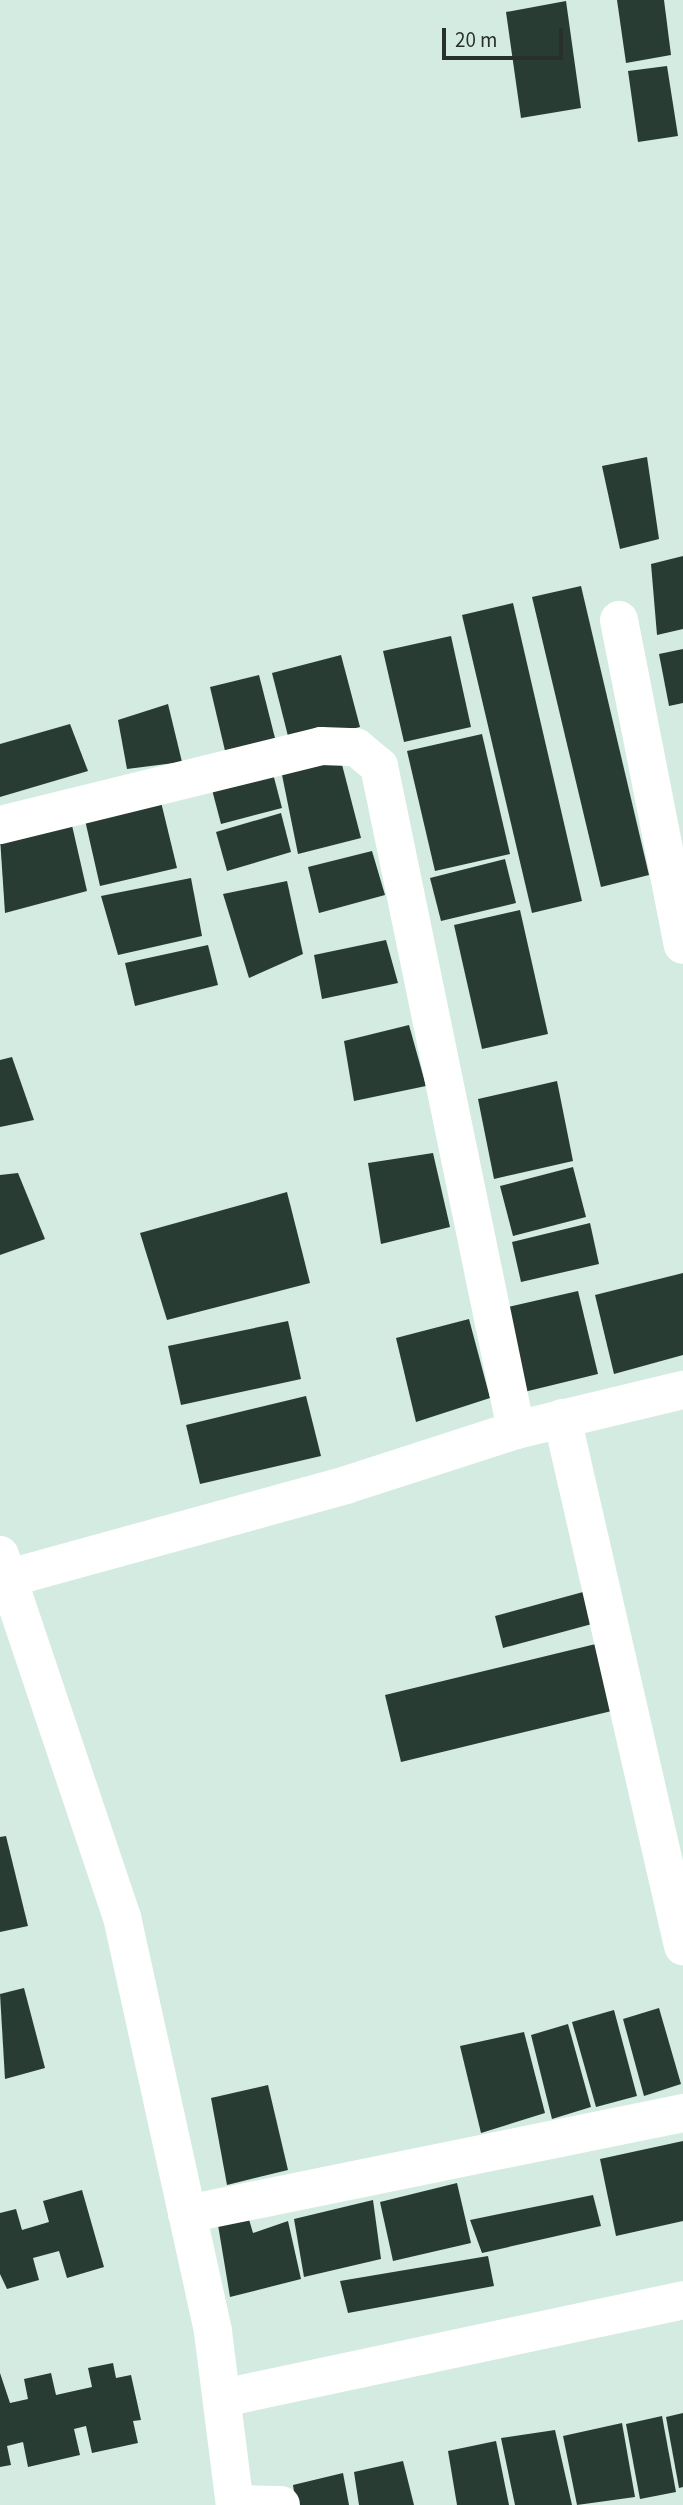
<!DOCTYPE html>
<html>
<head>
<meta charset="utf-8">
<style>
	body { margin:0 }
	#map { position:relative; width:683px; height:2505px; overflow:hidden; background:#d3ebe0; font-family:"Source Sans 3",sans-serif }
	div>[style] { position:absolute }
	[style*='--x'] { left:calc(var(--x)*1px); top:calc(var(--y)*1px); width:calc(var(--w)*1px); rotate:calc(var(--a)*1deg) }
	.building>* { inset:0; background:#293c34 }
	.minor>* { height:38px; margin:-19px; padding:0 19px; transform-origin:19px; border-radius:19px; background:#fff }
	span { translate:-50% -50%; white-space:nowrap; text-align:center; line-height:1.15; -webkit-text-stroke:7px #d3ebe0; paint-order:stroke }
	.scale { position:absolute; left:442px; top:28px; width:121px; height:32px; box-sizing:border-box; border:4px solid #27302c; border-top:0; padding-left:9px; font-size:21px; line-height:24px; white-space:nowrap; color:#27302c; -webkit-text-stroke:5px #d3ebe0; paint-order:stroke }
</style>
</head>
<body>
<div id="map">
	<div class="building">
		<i style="clip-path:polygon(617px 0,664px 0,671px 55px,626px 63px)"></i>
		<i style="clip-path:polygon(566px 1px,581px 108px,521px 118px,506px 12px)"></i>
		<i style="clip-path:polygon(667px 66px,678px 136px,638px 142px,628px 71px)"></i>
		<i style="clip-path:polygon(647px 457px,659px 539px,620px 549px,602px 466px)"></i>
		<i style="clip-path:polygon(683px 556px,683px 629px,657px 635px,651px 564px)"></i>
		<i style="clip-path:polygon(581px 586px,649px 875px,601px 887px,532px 597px)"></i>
		<i style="clip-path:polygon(513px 603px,582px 901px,532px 913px,462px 615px)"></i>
		<i style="clip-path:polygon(451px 636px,471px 727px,404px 742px,383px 651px)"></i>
		<i style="clip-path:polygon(683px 649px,683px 703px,669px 706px,659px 654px)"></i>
		<i style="clip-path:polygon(341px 655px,360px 727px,290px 744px,272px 673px)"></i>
		<i style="clip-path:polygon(259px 675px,276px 742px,226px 755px,210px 687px)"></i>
		<i style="clip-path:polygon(168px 704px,182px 762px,127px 769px,118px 720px)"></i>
		<i style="clip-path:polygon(70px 724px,88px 771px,0 797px,0 744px)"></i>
		<i style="clip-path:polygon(482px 734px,510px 854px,435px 871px,407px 751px)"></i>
		<i style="clip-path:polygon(339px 753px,361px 838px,298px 854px,280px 765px)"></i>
		<i style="clip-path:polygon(271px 766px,282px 808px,221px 824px,210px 782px)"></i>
		<i style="clip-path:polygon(161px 802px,177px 868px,100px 886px,85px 820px)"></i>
		<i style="clip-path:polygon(281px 813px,291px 852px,227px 871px,216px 832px)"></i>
		<i style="clip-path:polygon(71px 821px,87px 891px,5px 913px,0 838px)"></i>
		<i style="clip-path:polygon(372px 851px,385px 895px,319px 913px,308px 867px)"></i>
		<i style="clip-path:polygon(505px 859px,516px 903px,441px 921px,430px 878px)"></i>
		<i style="clip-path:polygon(191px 878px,202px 936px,118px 955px,101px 896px)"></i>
		<i style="clip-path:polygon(287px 881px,303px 954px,249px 978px,223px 894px)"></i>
		<i style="clip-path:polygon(520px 910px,548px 1034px,482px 1049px,454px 925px)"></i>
		<i style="clip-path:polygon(386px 940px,398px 983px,322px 999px,314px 955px)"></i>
		<i style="clip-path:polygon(208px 945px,218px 985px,135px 1006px,125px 963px)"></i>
		<i style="clip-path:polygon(409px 1025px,426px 1086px,354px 1101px,344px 1041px)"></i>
		<i style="clip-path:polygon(12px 1057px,34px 1120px,0 1127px,0 1060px)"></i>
		<i style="clip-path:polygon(557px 1081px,573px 1161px,494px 1179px,478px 1099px)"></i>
		<i style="clip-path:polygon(433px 1153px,450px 1227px,381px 1244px,368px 1163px)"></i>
		<i style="clip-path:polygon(573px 1167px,586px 1217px,513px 1236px,500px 1186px)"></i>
		<i style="clip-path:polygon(18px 1173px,45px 1239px,0 1255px,0 1175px)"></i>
		<i style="clip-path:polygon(287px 1192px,310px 1283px,167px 1320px,140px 1233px)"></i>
		<i style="clip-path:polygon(590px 1223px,599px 1264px,521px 1282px,512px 1242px)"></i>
		<i style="clip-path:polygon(683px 1273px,683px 1355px,614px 1374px,595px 1295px)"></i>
		<i style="clip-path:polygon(578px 1291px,598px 1374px,524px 1392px,504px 1308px)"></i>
		<i style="clip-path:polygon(469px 1319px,490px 1398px,416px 1422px,396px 1338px)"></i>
		<i style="clip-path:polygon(288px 1321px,301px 1379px,181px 1405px,168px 1346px)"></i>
		<i style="clip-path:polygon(306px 1396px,321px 1456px,200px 1484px,186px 1425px)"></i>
		<i style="clip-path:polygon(594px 1589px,603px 1621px,503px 1648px,495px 1616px)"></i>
		<i style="clip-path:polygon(604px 1642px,620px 1709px,401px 1762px,385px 1695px)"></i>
		<i style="clip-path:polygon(6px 1836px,28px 1926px,0 1932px,0 1837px)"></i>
		<i style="clip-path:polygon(24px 1988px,45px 2068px,5px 2079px,0 1994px)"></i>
		<i style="clip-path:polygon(659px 2008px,681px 2084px,644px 2096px,623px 2019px)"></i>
		<i style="clip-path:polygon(614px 2010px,637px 2096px,596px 2107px,572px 2022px)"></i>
		<i style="clip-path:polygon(568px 2024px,591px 2107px,552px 2119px,531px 2035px)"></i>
		<i style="clip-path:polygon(524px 2032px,545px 2113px,481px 2133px,460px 2046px)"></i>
		<i style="clip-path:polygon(268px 2085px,288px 2170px,227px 2185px,211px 2098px)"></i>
		<i style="clip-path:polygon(683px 2141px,683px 2221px,616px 2236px,600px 2159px)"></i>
		<i style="clip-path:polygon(457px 2183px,471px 2243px,393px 2261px,380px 2202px)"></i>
		<i style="clip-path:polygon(82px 2190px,104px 2267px,67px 2278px,59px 2251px,33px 2258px,39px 2280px,7px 2289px,0 2274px,0 2213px,16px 2209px,22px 2230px,49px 2222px,43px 2201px)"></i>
		<i style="clip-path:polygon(593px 2195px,601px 2226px,482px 2253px,470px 2220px)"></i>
		<i style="clip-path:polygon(373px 2200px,381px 2259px,304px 2277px,294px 2219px)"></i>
		<i style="clip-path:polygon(248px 2216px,253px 2233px,288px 2221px,301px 2279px,230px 2297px,218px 2225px)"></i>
		<i style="clip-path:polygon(488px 2256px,494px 2286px,348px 2313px,340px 2281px)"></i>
		<i style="clip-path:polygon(113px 2363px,116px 2378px,131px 2375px,141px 2420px,133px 2421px,138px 2443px,92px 2453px,86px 2426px,74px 2429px,80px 2455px,28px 2467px,23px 2442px,7px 2446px,11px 2465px,0 2467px,0 2373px,10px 2403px,28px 2399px,24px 2379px,51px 2373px,56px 2395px,92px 2387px,88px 2368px)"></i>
		<i style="clip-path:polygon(683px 2413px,683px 2487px,679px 2488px,666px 2417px)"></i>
		<i style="clip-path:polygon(662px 2416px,676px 2492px,640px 2499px,626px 2424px)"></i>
		<i style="clip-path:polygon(622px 2423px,635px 2497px,577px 2505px,563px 2436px)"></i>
		<i style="clip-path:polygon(555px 2430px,572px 2505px,515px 2505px,501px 2438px)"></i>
		<i style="clip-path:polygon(496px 2441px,509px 2505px,457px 2505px,448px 2451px)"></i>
		<i style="clip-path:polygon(403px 2461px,414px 2505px,359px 2505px,354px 2472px)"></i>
		<i style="clip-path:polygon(343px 2473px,349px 2505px,296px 2505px,293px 2485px)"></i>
	</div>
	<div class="minor">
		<i style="--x:619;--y:620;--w:331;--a:78.9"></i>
		<i style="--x:0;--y:825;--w:331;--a:-13.8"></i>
		<i style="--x:321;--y:746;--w:35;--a:2"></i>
		<i style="--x:356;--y:747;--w:30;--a:40"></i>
		<i style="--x:379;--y:766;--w:678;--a:78.34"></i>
		<i style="--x:562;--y:1418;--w:542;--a:77.09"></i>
		<i style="--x:0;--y:1555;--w:382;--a:71.4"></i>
		<i style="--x:122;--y:1917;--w:425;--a:77.6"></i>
		<i style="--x:213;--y:2332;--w:174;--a:82.8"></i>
		<i style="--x:9;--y:1578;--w:350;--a:-15.4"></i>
		<i style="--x:346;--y:1485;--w:179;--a:-17.9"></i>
		<i style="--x:516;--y:1430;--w:172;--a:-13.5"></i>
		<i style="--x:187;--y:2214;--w:506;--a:-11.51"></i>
		<i style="--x:223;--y:2398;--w:470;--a:-12"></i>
		<i style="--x:235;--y:2504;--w:46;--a:1.2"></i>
	</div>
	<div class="scale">20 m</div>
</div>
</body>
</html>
